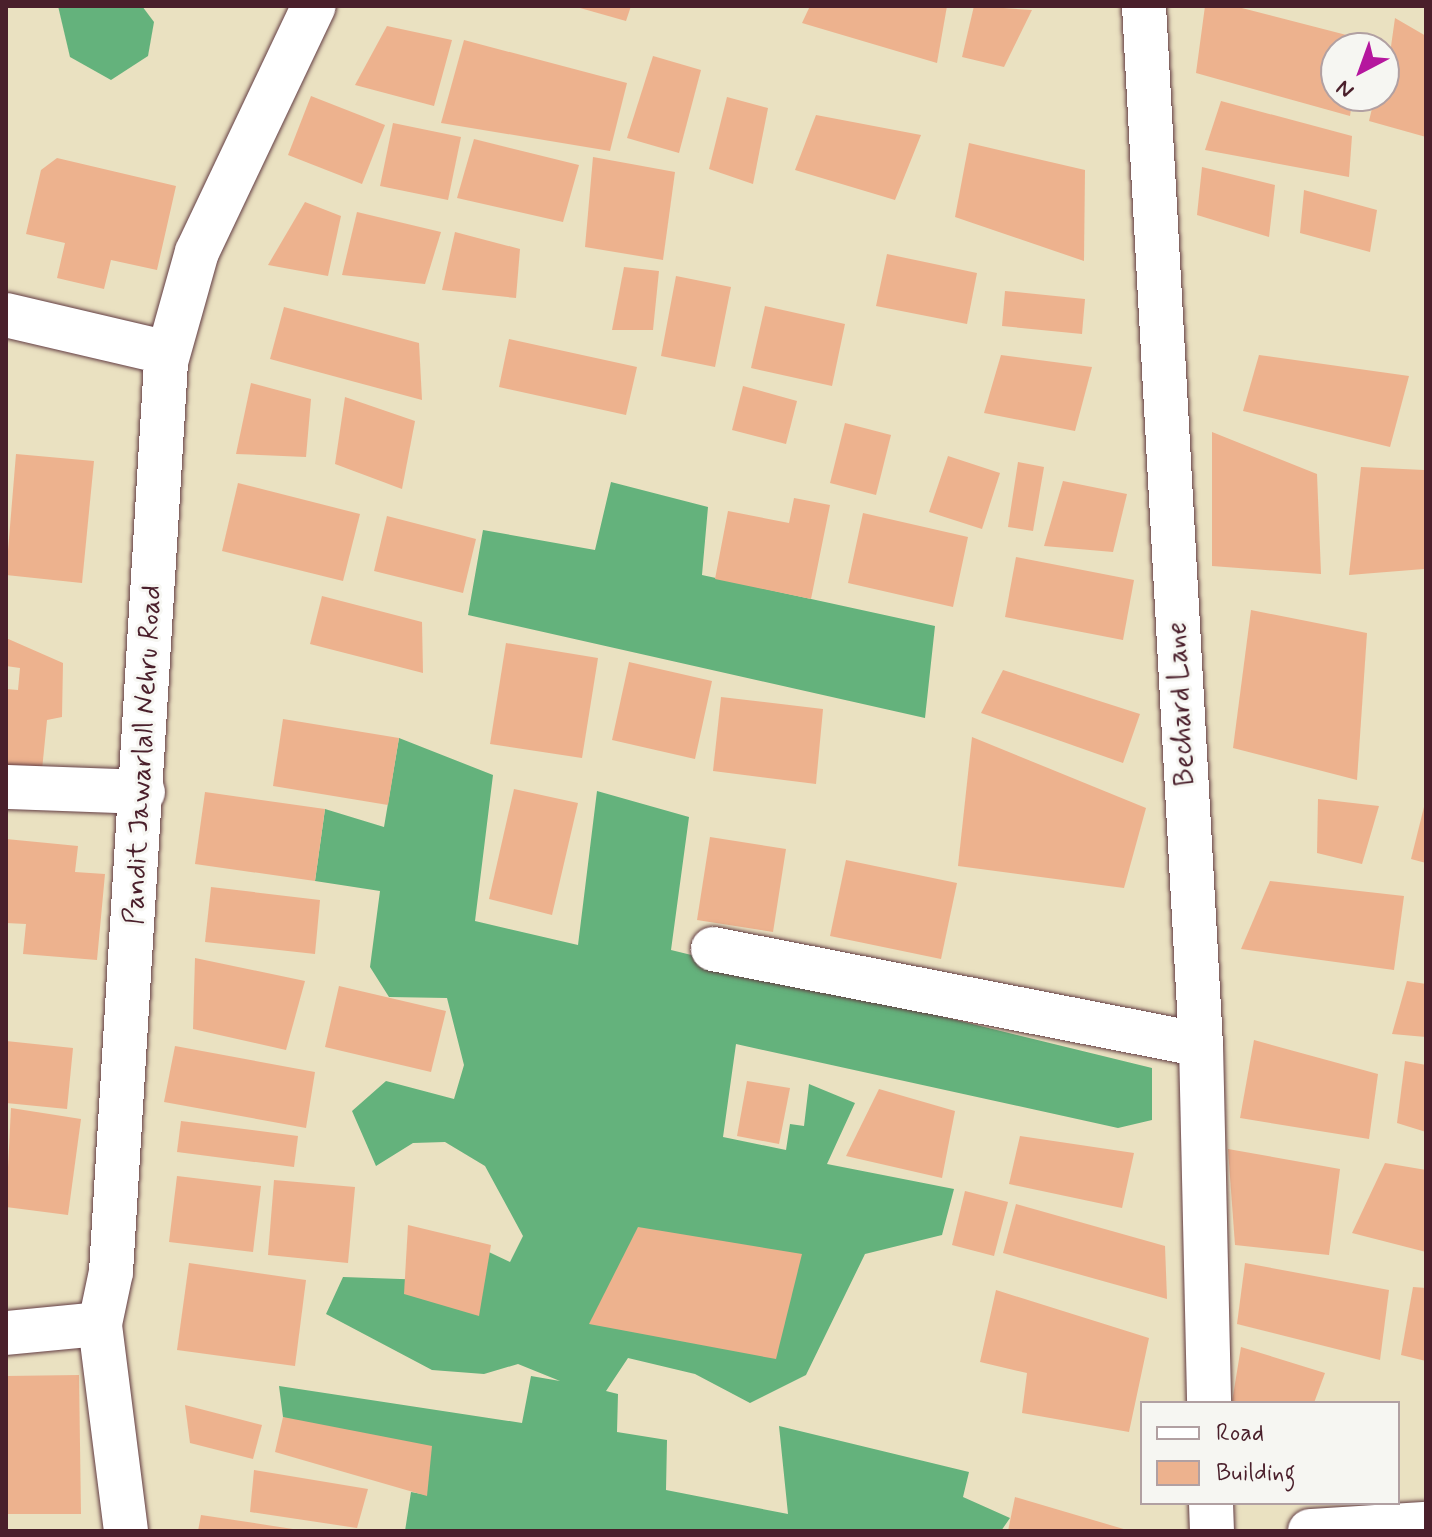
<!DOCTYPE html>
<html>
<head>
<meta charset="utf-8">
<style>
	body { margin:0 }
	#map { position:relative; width:1432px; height:1537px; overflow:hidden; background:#eae1c1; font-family:Mynerve,sans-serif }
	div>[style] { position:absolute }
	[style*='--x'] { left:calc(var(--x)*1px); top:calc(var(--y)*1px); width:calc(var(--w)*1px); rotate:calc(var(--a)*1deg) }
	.forest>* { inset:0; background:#64b27c }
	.building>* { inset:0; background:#edb28e }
	.roads { filter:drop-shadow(0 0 2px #623c42) drop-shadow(0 0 2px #623c42) }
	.street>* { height:44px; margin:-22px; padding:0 22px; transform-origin:22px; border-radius:22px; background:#fff }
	span { translate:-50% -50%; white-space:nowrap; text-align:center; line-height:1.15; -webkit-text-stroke:6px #f6f6f2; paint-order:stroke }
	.street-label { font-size:28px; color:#4a1f2b }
	.frame { position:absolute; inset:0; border:8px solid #4a1f2b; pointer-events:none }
	.legend { position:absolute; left:1140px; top:1401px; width:260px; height:104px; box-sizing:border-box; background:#f6f6f2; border:2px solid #b1a0a2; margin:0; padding:10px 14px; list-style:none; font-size:24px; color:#4a1f2b }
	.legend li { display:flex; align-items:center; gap:16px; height:40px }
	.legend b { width:40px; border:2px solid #b1a0a2 }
	.north { position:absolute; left:1320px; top:32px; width:80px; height:80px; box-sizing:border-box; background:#f6f6f2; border:2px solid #b1a0a2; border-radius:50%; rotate:221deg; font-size:22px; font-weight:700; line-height:32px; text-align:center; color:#4a1f2b }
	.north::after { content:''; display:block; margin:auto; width:28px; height:36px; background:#b5179e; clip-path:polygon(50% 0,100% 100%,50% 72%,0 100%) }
</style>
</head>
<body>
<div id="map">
	<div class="forest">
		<i style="clip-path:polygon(58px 6px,142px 6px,154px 22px,148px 56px,111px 80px,70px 57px)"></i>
		<i style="clip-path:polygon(611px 482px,708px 507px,702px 575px,935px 626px,925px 718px,468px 615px,483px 530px,595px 550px)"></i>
		<i style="clip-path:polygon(399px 738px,493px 775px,475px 921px,578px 945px,597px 791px,689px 817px,671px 950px,1152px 1068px,1152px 1120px,1118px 1128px,736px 1044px,723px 1137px,786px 1150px,790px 1124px,804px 1126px,809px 1084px,855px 1103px,827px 1164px,954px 1189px,942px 1235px,865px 1254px,806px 1375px,750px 1403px,695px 1374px,628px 1358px,606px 1391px,618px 1394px,617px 1432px,667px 1440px,666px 1490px,788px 1514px,779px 1426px,969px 1472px,963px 1497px,1010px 1518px,1001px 1531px,405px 1531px,411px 1492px,427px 1495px,283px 1417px,279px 1386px,522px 1423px,531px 1376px,560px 1381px,518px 1364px,484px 1374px,432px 1370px,326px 1314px,343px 1277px,429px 1280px,457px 1237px,510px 1262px,523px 1236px,485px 1166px,445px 1142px,413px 1143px,376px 1166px,352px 1111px,386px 1081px,454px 1099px,464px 1065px,447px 998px,389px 997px,370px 967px,380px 891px,315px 881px,325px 809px,384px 827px)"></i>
	</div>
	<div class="building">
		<i style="clip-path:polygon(573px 6px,631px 6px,626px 21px)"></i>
		<i style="clip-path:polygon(810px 6px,947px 6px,937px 63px,802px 23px)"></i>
		<i style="clip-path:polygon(974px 6px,1032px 10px,1004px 67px,962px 57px)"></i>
		<i style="clip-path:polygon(1205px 6px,1234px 6px,1362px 39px,1361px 48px,1336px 48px,1336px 96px,1353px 96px,1350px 116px,1196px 73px)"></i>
		<i style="clip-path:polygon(1395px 18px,1426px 36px,1426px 137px,1369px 121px,1375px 96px,1384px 96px)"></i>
		<i style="clip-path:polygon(387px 26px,452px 40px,434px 106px,355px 85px)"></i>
		<i style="clip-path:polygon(464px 40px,627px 83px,610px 151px,441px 123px)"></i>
		<i style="clip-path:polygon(653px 56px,701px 70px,679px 153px,627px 138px)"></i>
		<i style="clip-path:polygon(311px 96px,385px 125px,362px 184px,288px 155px)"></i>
		<i style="clip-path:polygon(727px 97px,768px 108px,753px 184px,709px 169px)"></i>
		<i style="clip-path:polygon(1221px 101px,1352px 136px,1349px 177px,1205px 150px)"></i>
		<i style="clip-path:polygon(816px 115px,921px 135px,895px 200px,795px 170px)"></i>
		<i style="clip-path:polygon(393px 123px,461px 137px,448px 200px,380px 186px)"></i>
		<i style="clip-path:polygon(474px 139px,579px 165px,563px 222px,457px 198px)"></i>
		<i style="clip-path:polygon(969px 143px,1085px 170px,1084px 261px,955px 217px)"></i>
		<i style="clip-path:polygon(593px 157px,675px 172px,663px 260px,585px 247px)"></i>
		<i style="clip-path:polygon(57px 158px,176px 186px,157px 270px,111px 260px,104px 289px,57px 278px,65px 243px,26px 234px,41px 170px)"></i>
		<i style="clip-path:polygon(1202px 167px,1275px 185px,1269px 237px,1197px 215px)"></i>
		<i style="clip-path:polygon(1304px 190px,1377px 210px,1370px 252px,1300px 233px)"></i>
		<i style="clip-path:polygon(305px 202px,341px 216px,328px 276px,268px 265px)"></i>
		<i style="clip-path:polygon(357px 212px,441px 232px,425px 284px,342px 275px)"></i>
		<i style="clip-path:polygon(455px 232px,520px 249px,516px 298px,442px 290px)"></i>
		<i style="clip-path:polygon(887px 254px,977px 273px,967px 324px,876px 306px)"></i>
		<i style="clip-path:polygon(624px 267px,659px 271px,653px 330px,612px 330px)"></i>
		<i style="clip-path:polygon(676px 276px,731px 287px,715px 367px,661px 356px)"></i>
		<i style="clip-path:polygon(1005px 291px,1085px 299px,1082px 334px,1002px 326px)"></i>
		<i style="clip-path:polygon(765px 306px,845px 324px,832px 386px,751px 368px)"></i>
		<i style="clip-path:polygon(284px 307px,419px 343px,422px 400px,270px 359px)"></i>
		<i style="clip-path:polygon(509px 339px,637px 367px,626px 415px,499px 387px)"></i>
		<i style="clip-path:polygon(1001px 355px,1092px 367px,1075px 431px,984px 413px)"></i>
		<i style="clip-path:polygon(1259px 355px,1409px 376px,1390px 447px,1243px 411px)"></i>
		<i style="clip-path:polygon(251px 383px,311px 399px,306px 457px,236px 454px)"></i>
		<i style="clip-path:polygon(743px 386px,797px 401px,786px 444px,732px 430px)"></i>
		<i style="clip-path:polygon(345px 397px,415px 421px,402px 489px,335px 464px)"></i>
		<i style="clip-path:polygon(845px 423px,891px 435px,876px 495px,830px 483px)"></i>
		<i style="clip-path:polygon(1212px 432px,1317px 474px,1321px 574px,1212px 566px)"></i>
		<i style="clip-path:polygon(16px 454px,94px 461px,82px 583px,6px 575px)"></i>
		<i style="clip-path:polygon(948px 456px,1000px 473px,982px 529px,929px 512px)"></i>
		<i style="clip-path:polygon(1018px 462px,1044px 467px,1033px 531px,1008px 527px)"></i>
		<i style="clip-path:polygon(1361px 467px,1424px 470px,1424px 569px,1349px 575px)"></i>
		<i style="clip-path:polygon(1063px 481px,1127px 494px,1113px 552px,1044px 546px)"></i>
		<i style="clip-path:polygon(238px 483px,360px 514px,343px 581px,222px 551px)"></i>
		<i style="clip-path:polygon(794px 498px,830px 505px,811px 599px,715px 579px,728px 511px,789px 523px)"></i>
		<i style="clip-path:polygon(863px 513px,968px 537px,953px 607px,848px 583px)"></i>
		<i style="clip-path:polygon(387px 516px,476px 539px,463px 593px,374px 571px)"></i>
		<i style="clip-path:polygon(1016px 557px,1134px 580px,1123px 640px,1005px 617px)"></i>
		<i style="clip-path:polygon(322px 596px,422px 622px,423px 673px,310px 644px)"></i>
		<i style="clip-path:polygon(1251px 610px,1367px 633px,1357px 780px,1233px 748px)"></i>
		<i style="clip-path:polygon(6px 638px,63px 663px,62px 717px,47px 720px,41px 780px,6px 776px,6px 689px,18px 690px,20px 668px,6px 666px)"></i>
		<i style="clip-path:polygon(506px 643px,598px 658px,582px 758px,490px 744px)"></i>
		<i style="clip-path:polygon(629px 662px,712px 681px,695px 759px,612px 740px)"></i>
		<i style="clip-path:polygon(1003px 670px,1140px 714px,1123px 763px,981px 713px)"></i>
		<i style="clip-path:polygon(721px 697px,823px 709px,816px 784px,713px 771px)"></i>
		<i style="clip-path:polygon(283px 719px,399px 738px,388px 805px,273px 786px)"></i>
		<i style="clip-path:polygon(972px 737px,1146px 808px,1124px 888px,958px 866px)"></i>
		<i style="clip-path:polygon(514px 789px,578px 803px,552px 915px,489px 899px)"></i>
		<i style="clip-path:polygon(205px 792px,325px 809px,315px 881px,195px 864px)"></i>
		<i style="clip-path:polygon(1318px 799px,1379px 806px,1362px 864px,1317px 853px)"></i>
		<i style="clip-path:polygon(1426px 799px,1426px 863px,1411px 859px)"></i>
		<i style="clip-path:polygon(710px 837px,786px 849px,773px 932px,697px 920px)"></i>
		<i style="clip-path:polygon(6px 839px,78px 846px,75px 872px,105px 874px,97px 960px,23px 954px,26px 924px,6px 923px)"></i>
		<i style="clip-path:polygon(846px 860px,957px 883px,941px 959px,830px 936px)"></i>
		<i style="clip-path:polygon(1270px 881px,1404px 896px,1394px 970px,1241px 949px)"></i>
		<i style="clip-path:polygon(211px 887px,320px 900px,315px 954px,205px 942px)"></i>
		<i style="clip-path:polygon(195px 958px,305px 981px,286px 1050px,193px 1029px)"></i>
		<i style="clip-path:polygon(1407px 981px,1426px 984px,1426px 1037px,1392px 1034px)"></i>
		<i style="clip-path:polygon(339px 986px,446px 1011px,431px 1072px,325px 1047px)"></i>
		<i style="clip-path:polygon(1254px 1040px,1378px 1074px,1369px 1139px,1240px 1118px)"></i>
		<i style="clip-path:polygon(6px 1041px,73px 1048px,67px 1109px,6px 1103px)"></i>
		<i style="clip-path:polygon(175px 1046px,315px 1072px,306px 1128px,164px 1102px)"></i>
		<i style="clip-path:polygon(1405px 1061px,1426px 1065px,1426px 1132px,1397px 1123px)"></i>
		<i style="clip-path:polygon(747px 1081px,790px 1088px,779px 1144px,737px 1136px)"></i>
		<i style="clip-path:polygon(879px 1089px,955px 1111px,942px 1178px,846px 1156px)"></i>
		<i style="clip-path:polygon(11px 1108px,81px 1119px,68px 1215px,6px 1207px)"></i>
		<i style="clip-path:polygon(181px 1121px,298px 1136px,294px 1167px,177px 1152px)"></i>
		<i style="clip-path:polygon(1020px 1136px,1134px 1153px,1122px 1208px,1009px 1184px)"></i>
		<i style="clip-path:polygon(1228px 1149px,1340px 1169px,1329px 1255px,1235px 1245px)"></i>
		<i style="clip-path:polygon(1385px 1163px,1426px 1170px,1426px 1252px,1352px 1233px)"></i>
		<i style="clip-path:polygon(177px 1176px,261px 1186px,253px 1252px,169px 1242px)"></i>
		<i style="clip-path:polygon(274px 1180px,355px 1187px,348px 1263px,268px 1255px)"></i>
		<i style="clip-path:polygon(965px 1191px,1008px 1202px,994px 1256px,952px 1245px)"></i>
		<i style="clip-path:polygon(1016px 1204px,1165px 1246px,1167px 1299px,1003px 1253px)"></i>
		<i style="clip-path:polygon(408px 1225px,491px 1245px,479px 1316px,404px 1294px)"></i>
		<i style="clip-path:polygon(638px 1227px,802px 1254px,776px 1359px,589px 1324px)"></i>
		<i style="clip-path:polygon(189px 1263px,306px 1280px,295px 1366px,177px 1350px)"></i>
		<i style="clip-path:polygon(1245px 1263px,1389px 1290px,1380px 1360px,1237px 1324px)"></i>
		<i style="clip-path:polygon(1413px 1287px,1426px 1288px,1426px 1361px,1401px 1355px)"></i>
		<i style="clip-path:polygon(996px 1290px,1149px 1338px,1129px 1432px,1022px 1413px,1027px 1373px,980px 1362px)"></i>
		<i style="clip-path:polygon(1241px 1347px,1325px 1373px,1314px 1403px,1232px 1402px)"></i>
		<i style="clip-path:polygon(79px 1375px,81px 1514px,6px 1514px,6px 1376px)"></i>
		<i style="clip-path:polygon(185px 1405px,262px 1425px,253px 1459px,190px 1443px)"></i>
		<i style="clip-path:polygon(283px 1417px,432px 1446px,427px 1496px,275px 1452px)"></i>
		<i style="clip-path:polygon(254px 1470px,368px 1489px,357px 1528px,250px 1512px)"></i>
		<i style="clip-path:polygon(1015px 1497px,1127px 1530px,1126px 1531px,1008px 1531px)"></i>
		<i style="clip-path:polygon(201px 1515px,293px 1529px,292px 1531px,198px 1531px)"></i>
	</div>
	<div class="roads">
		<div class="street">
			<i style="--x:1144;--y:6;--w:1041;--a:86.86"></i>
			<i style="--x:1201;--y:1045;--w:358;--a:88.7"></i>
			<i style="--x:6;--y:315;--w:166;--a:13.2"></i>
			<i style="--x:6;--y:787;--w:137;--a:2.1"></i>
			<i style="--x:713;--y:949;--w:497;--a:11.1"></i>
			<i style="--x:6;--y:1333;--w:94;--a:-5.5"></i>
			<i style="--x:1211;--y:1503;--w:28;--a:88"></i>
			<i style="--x:126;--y:1531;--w:209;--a:-97.2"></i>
			<i style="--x:100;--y:1324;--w:53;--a:-78.1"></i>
			<i style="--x:111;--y:1272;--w:912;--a:-86.54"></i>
			<i style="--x:166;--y:362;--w:114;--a:-74.3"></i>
			<i style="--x:197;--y:252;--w:272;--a:-64.6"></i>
			<i style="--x:1310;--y:1531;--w:116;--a:-3.5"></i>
		</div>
	</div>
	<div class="street-label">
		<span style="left:1182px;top:704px;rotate:-93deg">Bechard Lane</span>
		<span style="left:144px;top:755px;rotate:-87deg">Pandit Jawarlall Nehru Road</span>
	</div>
	<div class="frame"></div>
	<ul class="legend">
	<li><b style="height:10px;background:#fff"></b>Road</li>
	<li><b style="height:22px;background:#edb28e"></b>Building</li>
	</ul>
	<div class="north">N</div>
</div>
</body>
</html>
